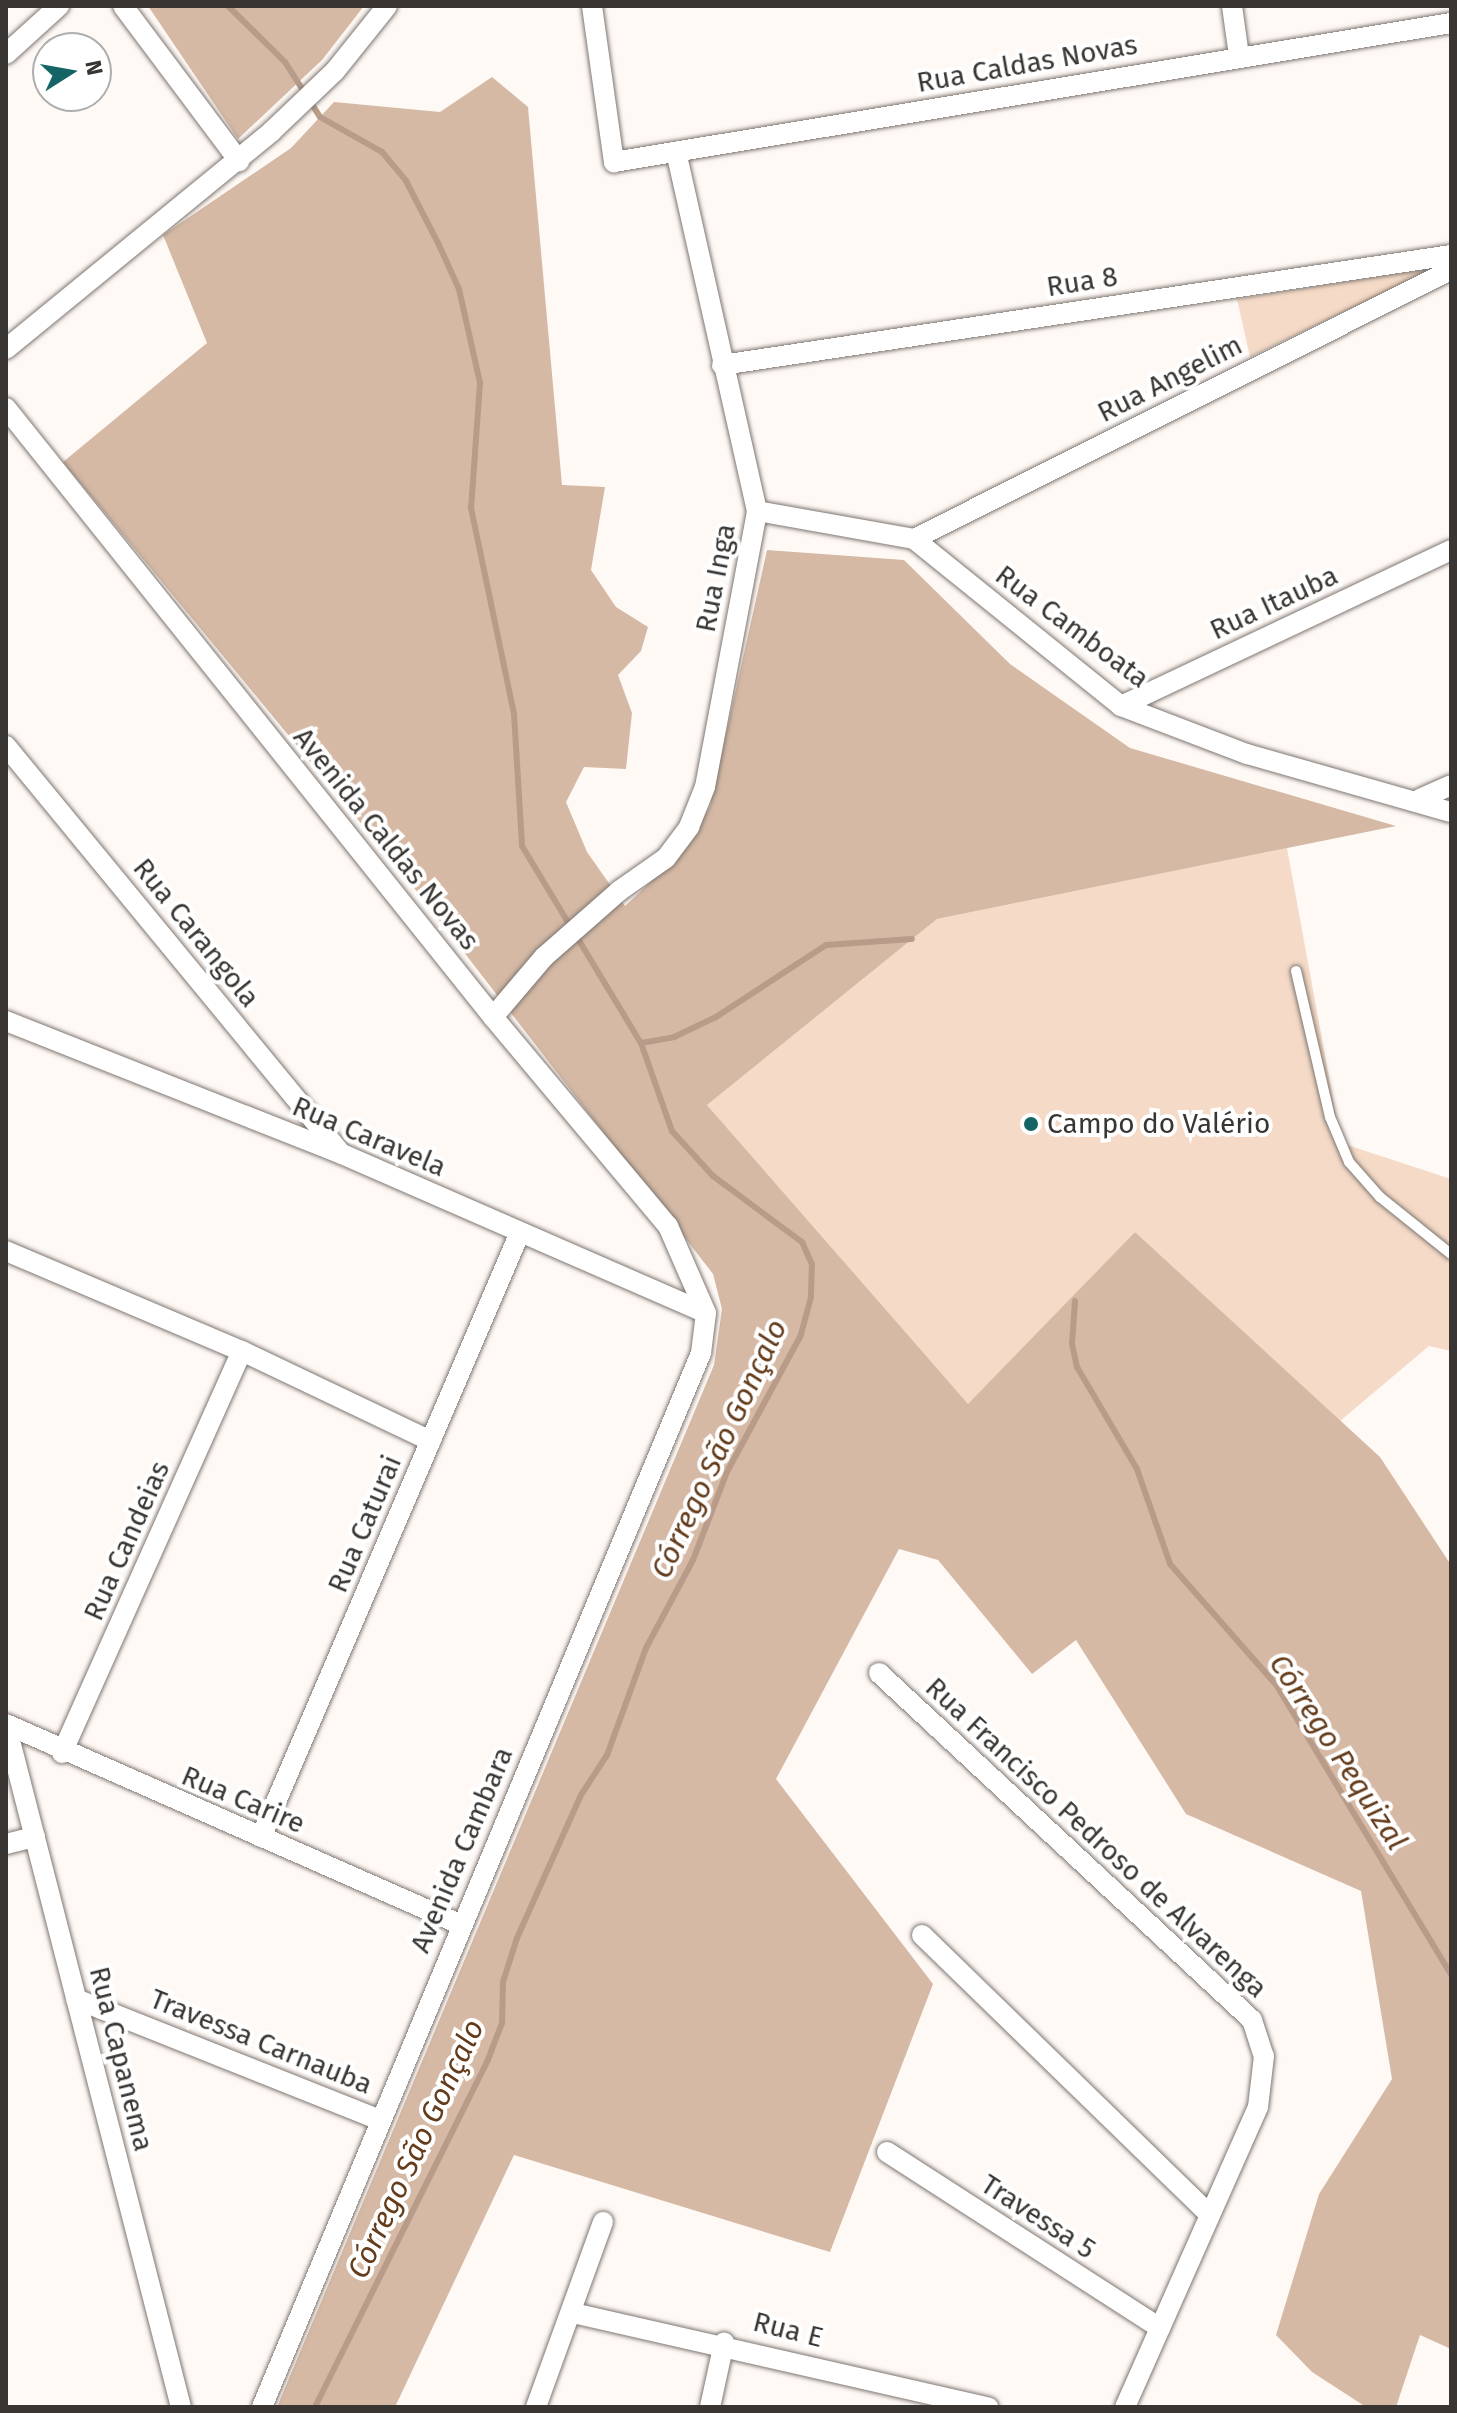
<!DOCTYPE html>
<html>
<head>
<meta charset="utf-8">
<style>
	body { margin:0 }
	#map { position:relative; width:1457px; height:2413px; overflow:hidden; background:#fff9f6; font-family:"Fira Sans",sans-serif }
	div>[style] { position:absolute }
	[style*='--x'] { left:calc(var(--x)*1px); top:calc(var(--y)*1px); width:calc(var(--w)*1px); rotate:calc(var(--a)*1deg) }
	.green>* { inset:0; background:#f5dac7 }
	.forest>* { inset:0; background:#d5b9a5 }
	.stream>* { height:6px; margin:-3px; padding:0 3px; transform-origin:3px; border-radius:3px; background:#b89c89 }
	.roads { filter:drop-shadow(0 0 2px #7e7670) drop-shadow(0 0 2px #7e7670) }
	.lane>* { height:10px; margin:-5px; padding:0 5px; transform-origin:5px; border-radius:5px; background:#fff }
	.street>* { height:20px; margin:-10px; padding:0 10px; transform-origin:10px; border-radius:10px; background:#fff }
	.dots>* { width:22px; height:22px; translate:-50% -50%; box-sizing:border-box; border:4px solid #fff; border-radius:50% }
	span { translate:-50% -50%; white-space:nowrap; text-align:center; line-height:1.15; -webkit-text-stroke:8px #fff; paint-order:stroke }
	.street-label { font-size:28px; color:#383532 }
	.poi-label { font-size:28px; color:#383532 }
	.left { translate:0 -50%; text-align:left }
	.water-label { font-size:30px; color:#643c1c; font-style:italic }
	.frame { position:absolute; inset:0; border:8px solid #383532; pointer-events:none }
	.north { position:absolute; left:32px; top:32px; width:80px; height:80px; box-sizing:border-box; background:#fff; border:2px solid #afaead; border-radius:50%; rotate:79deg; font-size:22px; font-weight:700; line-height:32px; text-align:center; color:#383532 }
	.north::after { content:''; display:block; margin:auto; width:28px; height:36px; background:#166566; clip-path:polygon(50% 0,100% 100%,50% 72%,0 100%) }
</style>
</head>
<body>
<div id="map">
	<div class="green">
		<i style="clip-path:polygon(1437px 267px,1250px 357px,1237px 299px)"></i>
		<i style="clip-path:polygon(1287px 848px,1341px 1143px,1451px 1179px,1451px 1351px,1429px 1346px,1340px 1421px,1135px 1232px,968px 1405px,707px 1105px,937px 919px)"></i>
	</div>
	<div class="forest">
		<i style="clip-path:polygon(148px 6px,364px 6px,322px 60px,238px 139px)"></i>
		<i style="clip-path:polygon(492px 77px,528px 107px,562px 485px,605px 487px,591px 570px,616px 607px,648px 627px,641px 651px,618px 675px,632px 713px,626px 769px,584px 767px,566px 802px,587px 852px,625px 906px,686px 849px,710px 806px,767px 550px,904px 560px,1010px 664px,1130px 748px,1396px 826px,937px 919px,707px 1105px,968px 1404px,1135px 1232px,1380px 1457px,1451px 1565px,1451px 2349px,1420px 2335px,1396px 2407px,1366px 2407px,1312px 2372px,1276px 2335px,1319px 2194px,1392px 2079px,1361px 1891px,1186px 1814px,1076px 1640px,1032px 1674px,938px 1560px,899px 1549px,776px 1779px,933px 1984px,830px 2252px,514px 2155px,395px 2407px,277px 2407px,714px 1365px,722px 1309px,713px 1274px,411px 884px,63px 462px,207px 343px,163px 235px,291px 148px,334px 102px,440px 112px)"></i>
	</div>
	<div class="stream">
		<i style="--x:228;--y:6;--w:80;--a:44.5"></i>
		<i style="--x:285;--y:62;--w:65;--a:57.5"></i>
		<i style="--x:320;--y:117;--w:71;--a:29.4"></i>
		<i style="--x:382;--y:152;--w:38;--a:50"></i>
		<i style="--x:406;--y:181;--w:72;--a:62.7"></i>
		<i style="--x:439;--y:245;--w:48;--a:65.6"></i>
		<i style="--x:459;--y:289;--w:96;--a:77.4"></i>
		<i style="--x:480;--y:383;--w:125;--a:94.1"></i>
		<i style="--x:471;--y:508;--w:210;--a:78.2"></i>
		<i style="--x:514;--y:714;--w:132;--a:86.5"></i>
		<i style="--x:522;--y:846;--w:230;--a:58.9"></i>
		<i style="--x:641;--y:1043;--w:93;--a:70.6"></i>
		<i style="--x:672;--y:1131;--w:61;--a:47.7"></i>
		<i style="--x:713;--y:1176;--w:111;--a:36.6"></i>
		<i style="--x:802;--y:1242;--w:24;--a:66"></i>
		<i style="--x:812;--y:1264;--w:33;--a:92"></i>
		<i style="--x:811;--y:1297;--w:39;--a:105"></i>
		<i style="--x:801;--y:1335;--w:156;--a:118.4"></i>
		<i style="--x:727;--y:1472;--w:94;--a:111.1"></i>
		<i style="--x:693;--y:1560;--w:100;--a:118.1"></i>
		<i style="--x:646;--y:1648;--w:114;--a:110"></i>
		<i style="--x:607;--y:1755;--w:48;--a:123"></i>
		<i style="--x:581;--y:1795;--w:157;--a:114.1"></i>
		<i style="--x:517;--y:1938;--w:46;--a:107.7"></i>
		<i style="--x:503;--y:1982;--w:41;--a:91.4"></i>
		<i style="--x:502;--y:2023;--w:40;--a:111"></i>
		<i style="--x:488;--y:2060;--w:388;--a:116.5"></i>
		<i style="--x:641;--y:1043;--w:34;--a:-10"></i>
		<i style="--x:674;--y:1037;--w:47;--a:-25.5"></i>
		<i style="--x:716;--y:1017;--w:131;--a:-33.2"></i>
		<i style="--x:826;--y:945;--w:86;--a:-4"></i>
		<i style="--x:1075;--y:1301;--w:43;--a:94"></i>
		<i style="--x:1072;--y:1344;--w:24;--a:78"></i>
		<i style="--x:1077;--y:1367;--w:118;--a:59.5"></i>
		<i style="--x:1137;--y:1469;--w:101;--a:70.8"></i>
		<i style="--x:1170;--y:1564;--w:162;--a:48.7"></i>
		<i style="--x:1277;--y:1686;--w:336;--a:58.9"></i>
	</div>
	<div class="roads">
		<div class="lane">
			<i style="--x:1296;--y:971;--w:150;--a:76.9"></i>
			<i style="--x:1330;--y:1117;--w:49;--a:67.1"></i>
			<i style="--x:1349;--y:1162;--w:47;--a:48.5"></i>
			<i style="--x:1380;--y:1197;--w:91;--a:38.8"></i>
		</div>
		<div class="street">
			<i style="--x:123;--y:6;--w:194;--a:53.2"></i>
			<i style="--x:592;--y:6;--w:158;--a:82"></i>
			<i style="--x:614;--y:162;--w:848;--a:-9.43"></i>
			<i style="--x:1232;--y:6;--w:50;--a:82"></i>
			<i style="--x:6;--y:54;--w:72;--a:-42.2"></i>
			<i style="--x:6;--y:349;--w:343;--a:-39.3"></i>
			<i style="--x:271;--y:132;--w:88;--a:-43.6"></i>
			<i style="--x:335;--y:71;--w:83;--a:-51.3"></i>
			<i style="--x:722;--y:365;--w:737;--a:-8.58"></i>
			<i style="--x:6;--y:408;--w:780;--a:51.35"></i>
			<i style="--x:493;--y:1017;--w:273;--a:50.1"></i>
			<i style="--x:668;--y:1226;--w:95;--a:66.4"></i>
			<i style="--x:706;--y:1313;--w:40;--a:97.1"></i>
			<i style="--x:701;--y:1353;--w:1142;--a:112.61"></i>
			<i style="--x:757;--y:511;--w:159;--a:10.1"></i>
			<i style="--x:914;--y:539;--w:266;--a:38.9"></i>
			<i style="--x:1121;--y:706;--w:135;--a:20.9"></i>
			<i style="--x:1247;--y:754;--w:212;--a:15.9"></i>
			<i style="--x:914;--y:539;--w:601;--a:-26.61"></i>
			<i style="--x:1121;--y:706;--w:365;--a:-25.3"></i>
			<i style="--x:6;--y:746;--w:524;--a:50.57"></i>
			<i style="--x:1420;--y:799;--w:34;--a:-24"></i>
			<i style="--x:493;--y:1017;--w:79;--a:-49.6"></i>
			<i style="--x:544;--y:957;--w:100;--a:-41.3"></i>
			<i style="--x:619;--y:891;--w:57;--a:-35.1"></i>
			<i style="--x:666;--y:858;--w:39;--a:-53"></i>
			<i style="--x:689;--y:827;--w:43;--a:-68.2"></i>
			<i style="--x:705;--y:787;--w:281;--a:-79.3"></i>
			<i style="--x:757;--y:511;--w:368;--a:-102.7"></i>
			<i style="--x:6;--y:1021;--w:361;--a:21.6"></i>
			<i style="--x:342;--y:1154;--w:397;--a:23.6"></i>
			<i style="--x:6;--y:1251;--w:256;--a:23"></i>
			<i style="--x:242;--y:1351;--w:209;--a:25.5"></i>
			<i style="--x:879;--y:1673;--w:509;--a:42.93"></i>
			<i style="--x:1252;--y:2020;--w:38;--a:72"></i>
			<i style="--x:1264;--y:2056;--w:51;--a:96.7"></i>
			<i style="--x:1258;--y:2107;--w:328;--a:113.9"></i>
			<i style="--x:6;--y:1724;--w:496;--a:23.8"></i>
			<i style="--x:6;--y:1725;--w:704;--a:75.61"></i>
			<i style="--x:62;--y:1753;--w:440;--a:-65.9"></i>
			<i style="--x:261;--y:1837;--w:658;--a:-66.82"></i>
			<i style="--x:6;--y:1844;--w:30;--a:-14"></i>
			<i style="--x:922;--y:1935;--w:399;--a:44.2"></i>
			<i style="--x:76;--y:1999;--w:327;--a:21.7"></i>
			<i style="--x:887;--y:2152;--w:325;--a:32.8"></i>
			<i style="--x:573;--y:2313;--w:426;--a:12.8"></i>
			<i style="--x:536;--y:2407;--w:197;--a:-70.1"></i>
			<i style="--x:710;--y:2407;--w:66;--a:-77.7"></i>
		</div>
	</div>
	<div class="dots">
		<i style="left:1031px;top:1124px;background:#166566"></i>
	</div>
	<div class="street-label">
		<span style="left:1027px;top:64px;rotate:-10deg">Rua Caldas Novas</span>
		<span style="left:1082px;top:282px;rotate:-9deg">Rua 8</span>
		<span style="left:1170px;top:379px;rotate:-27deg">Rua Angelim</span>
		<span style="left:716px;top:578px;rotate:-79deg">Rua Inga</span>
		<span style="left:1274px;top:603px;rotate:-25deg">Rua Itauba</span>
		<span style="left:1072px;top:627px;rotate:37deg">Rua Camboata</span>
		<span style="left:386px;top:839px;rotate:51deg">Avenida Caldas Novas</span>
		<span style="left:196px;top:933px;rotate:51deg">Rua Carangola</span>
		<span style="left:369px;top:1137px;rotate:23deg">Rua Caravela</span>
		<span style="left:365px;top:1524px;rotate:-67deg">Rua Caturai</span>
		<span style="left:127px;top:1541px;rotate:-66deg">Rua Candeias</span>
		<span style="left:243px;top:1800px;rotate:23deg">Rua Carire</span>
		<span style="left:1096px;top:1838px;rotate:43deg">Rua Francisco Pedroso de Alvarenga</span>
		<span style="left:462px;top:1850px;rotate:-67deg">Avenida Cambara</span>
		<span style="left:261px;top:2042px;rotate:22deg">Travessa Carnauba</span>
		<span style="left:121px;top:2059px;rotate:76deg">Rua Capanema</span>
		<span style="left:1038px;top:2217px;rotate:33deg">Travessa 5</span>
		<span style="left:788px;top:2330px;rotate:14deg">Rua E</span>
	</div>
	<div class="poi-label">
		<span class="left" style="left:1047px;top:1124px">Campo do Valério</span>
	</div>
	<div class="water-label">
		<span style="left:719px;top:1449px;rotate:-65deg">Córrego São Gonçalo</span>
		<span style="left:1338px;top:1752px;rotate:57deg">Córrego Pequizal</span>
		<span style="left:416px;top:2149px;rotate:-65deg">Córrego São Gonçalo</span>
	</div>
	<div class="frame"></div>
	<div class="north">N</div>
</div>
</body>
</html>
